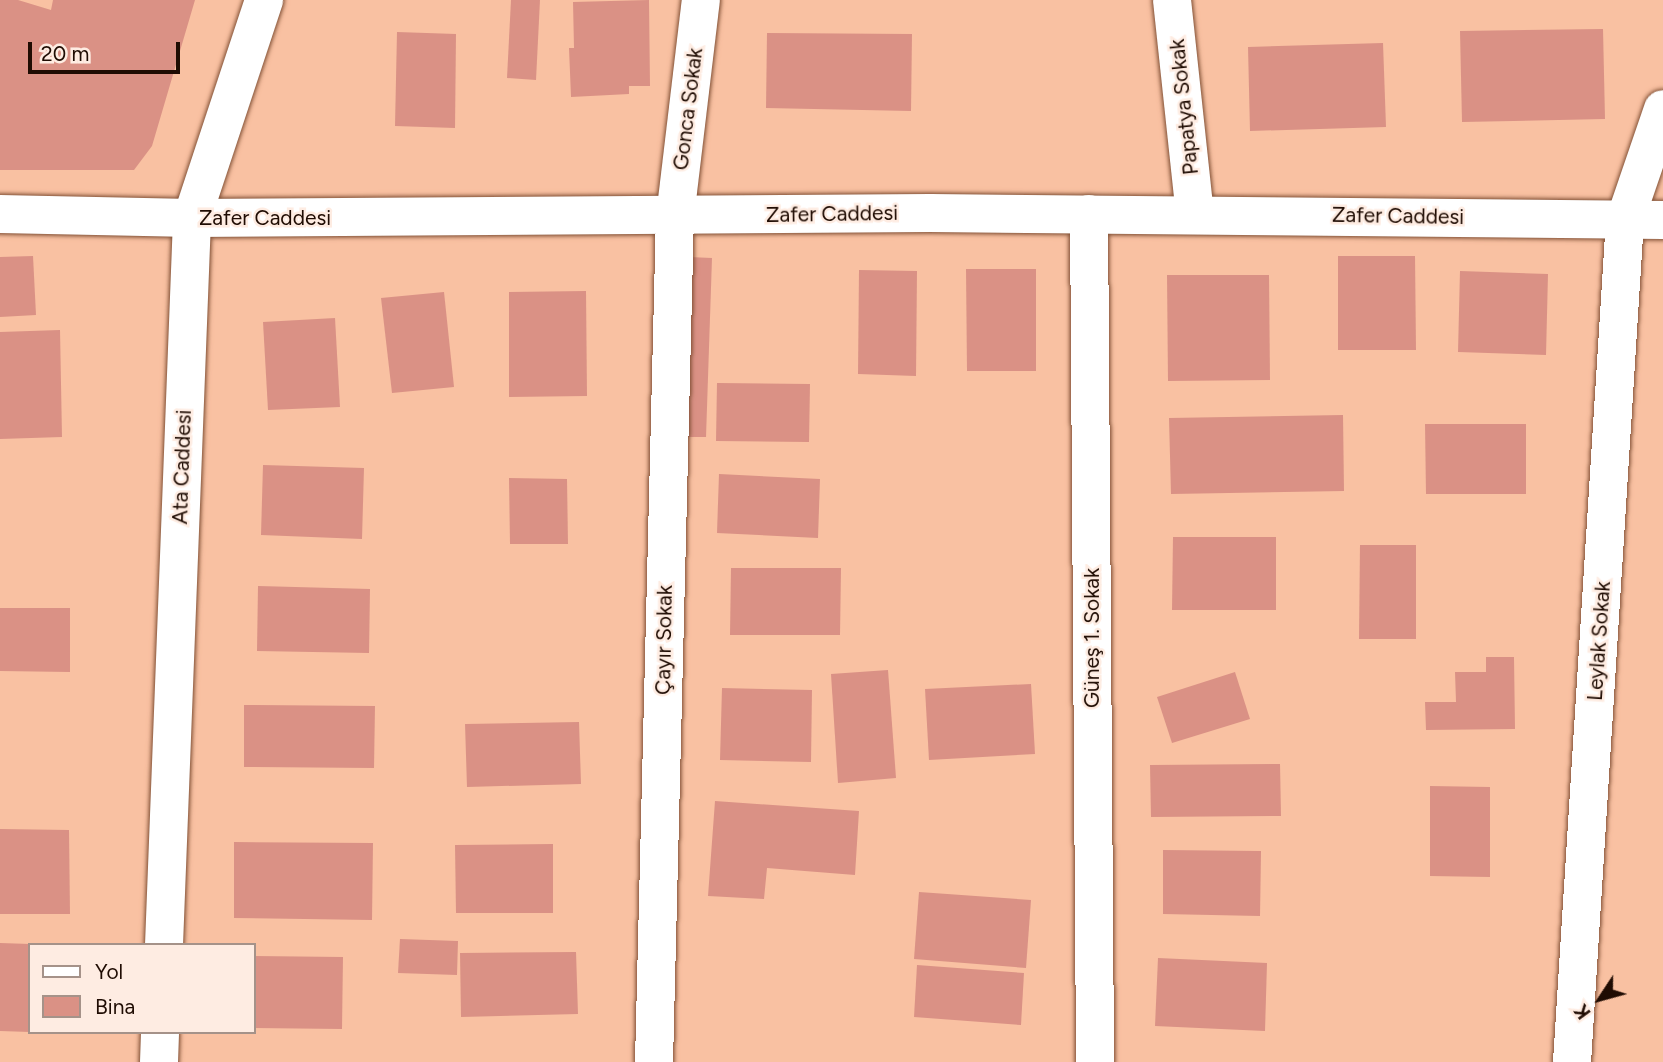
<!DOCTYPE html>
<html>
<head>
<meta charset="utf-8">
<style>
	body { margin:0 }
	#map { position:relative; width:1663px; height:1062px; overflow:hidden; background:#f9c1a2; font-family:Figtree,sans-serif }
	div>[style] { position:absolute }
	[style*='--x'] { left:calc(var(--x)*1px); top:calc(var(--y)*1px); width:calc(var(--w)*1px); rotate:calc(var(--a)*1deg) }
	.building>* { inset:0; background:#da9185 }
	.roads { filter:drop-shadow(0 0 2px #825136) drop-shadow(0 0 2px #825136) }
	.minor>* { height:38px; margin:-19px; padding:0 19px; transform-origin:19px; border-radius:19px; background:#fff }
	.tertiary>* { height:38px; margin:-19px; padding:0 19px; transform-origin:19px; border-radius:19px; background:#fff }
	.secondary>* { height:38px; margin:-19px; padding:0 19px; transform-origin:19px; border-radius:19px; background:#fff }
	span { translate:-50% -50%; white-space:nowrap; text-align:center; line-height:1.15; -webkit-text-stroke:5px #feece2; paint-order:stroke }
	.street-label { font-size:21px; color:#1f0c03 }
	.legend { position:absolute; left:28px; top:943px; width:228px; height:91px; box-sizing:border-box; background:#feece2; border:2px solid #a59289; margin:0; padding:9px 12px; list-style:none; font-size:21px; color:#1f0c03 }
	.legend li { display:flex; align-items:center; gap:14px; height:35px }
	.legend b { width:35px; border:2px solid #a59289 }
	.north { position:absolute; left:1565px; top:964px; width:70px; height:70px; -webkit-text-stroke:5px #feece2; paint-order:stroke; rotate:234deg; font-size:19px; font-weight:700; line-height:28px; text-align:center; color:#1f0c03 }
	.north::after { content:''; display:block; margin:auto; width:24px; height:32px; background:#1f0c03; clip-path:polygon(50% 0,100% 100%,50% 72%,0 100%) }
	.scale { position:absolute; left:28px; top:42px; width:152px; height:32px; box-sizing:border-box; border:4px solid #1f0c03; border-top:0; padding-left:9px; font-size:21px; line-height:24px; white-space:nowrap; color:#1f0c03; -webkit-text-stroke:5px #feece2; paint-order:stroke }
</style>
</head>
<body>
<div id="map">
	<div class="building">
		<i style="clip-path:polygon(0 0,18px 0,51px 10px,53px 0,195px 0,152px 146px,134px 170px,0 170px)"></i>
		<i style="clip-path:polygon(511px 0,540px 0,536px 80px,507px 78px)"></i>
		<i style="clip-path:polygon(649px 0,650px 86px,629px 86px,629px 94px,571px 97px,569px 48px,574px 48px,573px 2px)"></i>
		<i style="clip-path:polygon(1603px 29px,1605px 119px,1462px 122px,1460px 31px)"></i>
		<i style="clip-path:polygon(397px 32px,456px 34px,455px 128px,395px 126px)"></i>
		<i style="clip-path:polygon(767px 33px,912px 34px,911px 111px,766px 108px)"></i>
		<i style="clip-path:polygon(1383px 43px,1386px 127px,1250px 131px,1248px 47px)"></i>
		<i style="clip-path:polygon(33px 256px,36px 315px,0 317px,0 257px)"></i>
		<i style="clip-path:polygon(1338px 256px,1415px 256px,1416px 350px,1338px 350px)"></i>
		<i style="clip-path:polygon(689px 257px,712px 258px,706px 437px,683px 437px)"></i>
		<i style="clip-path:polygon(966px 269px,1036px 269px,1036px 371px,967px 371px)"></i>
		<i style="clip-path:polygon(859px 270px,917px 271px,916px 376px,858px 374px)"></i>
		<i style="clip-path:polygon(1460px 271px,1548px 274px,1546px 355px,1458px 352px)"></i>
		<i style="clip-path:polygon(1167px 275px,1269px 275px,1270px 380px,1168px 381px)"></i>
		<i style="clip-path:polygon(586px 291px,587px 396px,509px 397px,509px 292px)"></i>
		<i style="clip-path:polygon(444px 292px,454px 387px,392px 393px,381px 298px)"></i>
		<i style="clip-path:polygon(335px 318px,340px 407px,268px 410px,263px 322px)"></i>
		<i style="clip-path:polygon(60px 330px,62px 437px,0 439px,0 332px)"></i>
		<i style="clip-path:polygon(717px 383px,810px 384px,809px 442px,716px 441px)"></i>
		<i style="clip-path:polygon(1343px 415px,1344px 491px,1171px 494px,1169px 418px)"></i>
		<i style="clip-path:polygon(1425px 424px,1526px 424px,1526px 494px,1426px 494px)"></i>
		<i style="clip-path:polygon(263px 465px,364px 468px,362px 539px,261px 535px)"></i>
		<i style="clip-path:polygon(719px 474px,820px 479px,818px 538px,717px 533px)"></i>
		<i style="clip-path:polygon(509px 478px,567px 479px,568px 544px,510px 544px)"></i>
		<i style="clip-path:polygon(1173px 537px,1276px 537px,1276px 610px,1172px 610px)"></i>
		<i style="clip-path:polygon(1360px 545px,1416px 545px,1416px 639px,1359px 639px)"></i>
		<i style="clip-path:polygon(731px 568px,841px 568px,840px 635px,730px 635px)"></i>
		<i style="clip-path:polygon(258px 586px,370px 589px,369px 653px,257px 651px)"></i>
		<i style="clip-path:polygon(0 608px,70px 608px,70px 672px,0 671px)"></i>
		<i style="clip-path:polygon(1486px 657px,1514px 657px,1515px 729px,1426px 730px,1425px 702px,1456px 702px,1455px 672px,1486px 672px)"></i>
		<i style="clip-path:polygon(888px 670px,896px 778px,838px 783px,831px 674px)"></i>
		<i style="clip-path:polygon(1235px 672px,1250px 719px,1172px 743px,1157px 697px)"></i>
		<i style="clip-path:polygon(1031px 684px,1035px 754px,929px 760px,925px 689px)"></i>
		<i style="clip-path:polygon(722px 688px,812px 690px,811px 762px,720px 760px)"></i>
		<i style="clip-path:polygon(244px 705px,375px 706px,374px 768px,244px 767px)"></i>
		<i style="clip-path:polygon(579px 722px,581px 784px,467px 787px,465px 724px)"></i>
		<i style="clip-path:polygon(1280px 764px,1281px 816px,1151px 817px,1150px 765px)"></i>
		<i style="clip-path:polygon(1430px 786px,1490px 787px,1490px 877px,1430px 876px)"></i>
		<i style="clip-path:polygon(715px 801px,859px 811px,855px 875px,767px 868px,764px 899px,708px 896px)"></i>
		<i style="clip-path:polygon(0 829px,69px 830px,70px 914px,0 914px)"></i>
		<i style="clip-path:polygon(234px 842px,373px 843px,372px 920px,234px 918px)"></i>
		<i style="clip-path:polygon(553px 844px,553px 913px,456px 913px,455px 845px)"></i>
		<i style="clip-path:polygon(1163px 850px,1261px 851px,1260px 916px,1163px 914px)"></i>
		<i style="clip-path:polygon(919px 892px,1031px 900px,1026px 968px,914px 959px)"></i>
		<i style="clip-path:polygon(400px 939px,458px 941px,457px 975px,398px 973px)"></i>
		<i style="clip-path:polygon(0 943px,30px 944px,30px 1032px,0 1031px)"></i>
		<i style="clip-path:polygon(576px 952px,578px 1014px,461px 1017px,460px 953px)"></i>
		<i style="clip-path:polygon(254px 956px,343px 957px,342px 1029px,254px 1028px)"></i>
		<i style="clip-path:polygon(1158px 958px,1267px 963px,1265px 1031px,1155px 1026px)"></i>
		<i style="clip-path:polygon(917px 965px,1024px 973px,1021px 1025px,914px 1017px)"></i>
	</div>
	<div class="roads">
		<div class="minor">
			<i style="--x:1172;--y:0;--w:215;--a:83.9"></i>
			<i style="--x:1089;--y:214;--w:848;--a:89.59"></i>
			<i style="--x:654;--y:1062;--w:845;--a:-88.58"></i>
			<i style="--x:675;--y:217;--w:219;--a:-83.2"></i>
			<i style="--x:1572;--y:1062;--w:844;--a:-86.4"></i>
			<i style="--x:1625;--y:220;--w:117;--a:-71.1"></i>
		</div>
		<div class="tertiary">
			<i style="--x:164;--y:945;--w:728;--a:-87.79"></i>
			<i style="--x:192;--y:218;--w:230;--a:-71.7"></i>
			<i style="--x:159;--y:1062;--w:30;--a:-88"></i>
		</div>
		<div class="secondary">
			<i style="--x:0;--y:214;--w:192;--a:1.2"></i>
			<i style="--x:192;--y:218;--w:738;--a:-0.39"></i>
			<i style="--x:930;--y:213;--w:733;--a:0.55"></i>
		</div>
	</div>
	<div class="street-label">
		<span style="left:1184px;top:107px;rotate:-96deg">Papatya Sokak</span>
		<span style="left:688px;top:109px;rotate:-83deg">Gonca Sokak</span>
		<span style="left:832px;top:214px;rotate:-1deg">Zafer Caddesi</span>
		<span style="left:1398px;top:216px;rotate:1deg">Zafer Caddesi</span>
		<span style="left:265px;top:218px">Zafer Caddesi</span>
		<span style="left:182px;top:467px;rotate:-88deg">Ata Caddesi</span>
		<span style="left:1092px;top:638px;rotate:-90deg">Güneş 1. Sokak</span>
		<span style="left:664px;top:640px;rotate:-89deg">Çayır Sokak</span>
		<span style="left:1599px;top:641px;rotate:-86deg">Leylak Sokak</span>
	</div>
	<ul class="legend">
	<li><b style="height:9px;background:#fff"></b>Yol</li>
	<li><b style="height:19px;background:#da9185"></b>Bina</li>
	</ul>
	<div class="north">K</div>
	<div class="scale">20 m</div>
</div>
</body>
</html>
